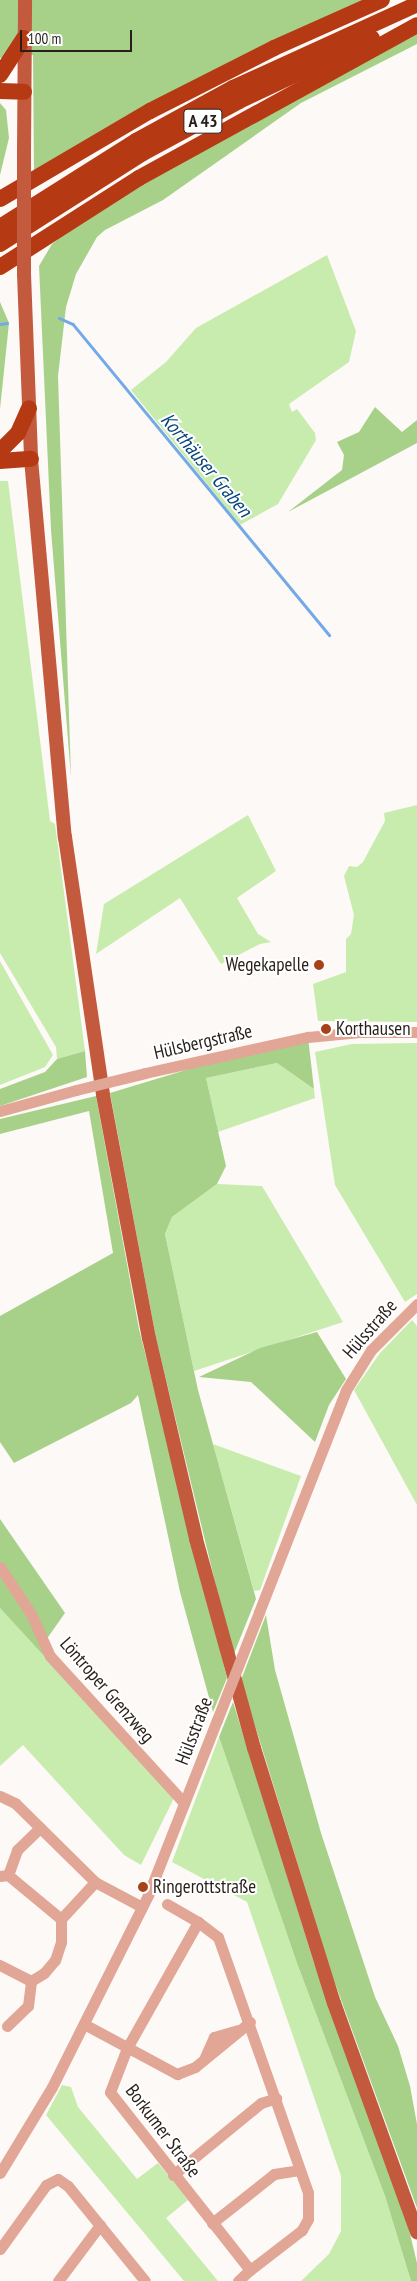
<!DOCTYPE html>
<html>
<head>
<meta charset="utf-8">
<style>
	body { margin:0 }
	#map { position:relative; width:417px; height:2281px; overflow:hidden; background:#fdf9f6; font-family:"PT Sans Narrow",sans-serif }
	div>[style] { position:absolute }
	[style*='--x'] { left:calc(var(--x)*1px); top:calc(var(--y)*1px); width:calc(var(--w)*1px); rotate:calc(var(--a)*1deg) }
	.green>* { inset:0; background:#c8ecae }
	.forest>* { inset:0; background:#a7d189 }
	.stream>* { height:2.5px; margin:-1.25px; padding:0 1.25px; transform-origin:1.25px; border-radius:1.25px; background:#72a9e6 }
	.minor>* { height:11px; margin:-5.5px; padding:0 5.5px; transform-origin:5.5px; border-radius:5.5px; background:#e1a695 }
	.major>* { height:14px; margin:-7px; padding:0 7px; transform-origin:7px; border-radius:7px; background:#c35a3e }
	.highway>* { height:16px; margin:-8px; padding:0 8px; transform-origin:8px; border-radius:8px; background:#b53a14 }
	.minor-bridge>* { height:11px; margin:-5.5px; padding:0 5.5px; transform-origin:5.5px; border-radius:5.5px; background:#e1a695 }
	.major-bridge>* { height:14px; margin:-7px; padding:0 7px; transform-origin:7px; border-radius:7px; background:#c35a3e }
	.dots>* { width:14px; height:14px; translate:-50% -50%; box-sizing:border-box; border:2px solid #fff; border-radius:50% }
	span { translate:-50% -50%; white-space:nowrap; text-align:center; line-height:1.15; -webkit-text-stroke:4px #fff; paint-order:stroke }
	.shield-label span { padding:1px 4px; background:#fff; border:1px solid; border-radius:4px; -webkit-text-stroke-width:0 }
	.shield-label { font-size:18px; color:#261f1a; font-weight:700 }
	.poi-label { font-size:19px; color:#261f1a }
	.right { translate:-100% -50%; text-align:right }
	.left { translate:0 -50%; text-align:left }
	.street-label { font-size:19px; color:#261f1a }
	.water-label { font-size:20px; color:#09467d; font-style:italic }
	.scale { position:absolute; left:20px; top:30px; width:112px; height:22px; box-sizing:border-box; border:2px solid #261f1a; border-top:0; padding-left:6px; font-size:15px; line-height:18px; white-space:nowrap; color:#261f1a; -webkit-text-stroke:4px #fff; paint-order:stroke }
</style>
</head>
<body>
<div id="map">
	<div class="green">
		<i style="clip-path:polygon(327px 255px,356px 331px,349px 362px,289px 404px,292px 412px,297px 409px,315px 433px,316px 440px,278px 504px,240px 525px,131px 390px,166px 362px,196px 328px)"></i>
		<i style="clip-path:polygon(0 481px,8px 481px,50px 821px,55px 824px,85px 1051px,57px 1059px,56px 1047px,0 953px)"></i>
		<i style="clip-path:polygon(417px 805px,417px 1022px,318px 1021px,313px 984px,346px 972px,346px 939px,351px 934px,354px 915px,344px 876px,349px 866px,357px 867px,363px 862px,385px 821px,384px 813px)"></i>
		<i style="clip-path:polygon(248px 815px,276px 871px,237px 898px,258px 934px,271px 942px,260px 944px,221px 964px,180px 898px,96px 954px,104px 904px)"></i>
		<i style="clip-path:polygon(0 961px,53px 1055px,45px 1067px,0 1085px)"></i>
		<i style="clip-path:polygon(417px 1043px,417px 1294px,405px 1302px,335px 1185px,315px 1052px,352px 1044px)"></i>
		<i style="clip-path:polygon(277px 1063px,314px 1089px,315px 1098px,218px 1132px,206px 1078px)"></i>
		<i style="clip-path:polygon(217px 1184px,262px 1186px,343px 1322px,194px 1371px,165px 1234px,172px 1217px)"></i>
		<i style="clip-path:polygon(412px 1320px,417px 1326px,417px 1505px,354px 1390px,380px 1353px)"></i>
		<i style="clip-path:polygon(213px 1444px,301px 1476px,260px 1590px,254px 1591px)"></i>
		<i style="clip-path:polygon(0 1608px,174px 1798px,141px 1865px,124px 1855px,23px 1745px,0 1766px)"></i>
		<i style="clip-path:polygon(219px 1737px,298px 1966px,385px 2196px,411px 2281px,301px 2281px,329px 2254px,341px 2231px,341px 2176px,247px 1902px,172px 1862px)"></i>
		<i style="clip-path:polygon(62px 2085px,71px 2087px,78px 2107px,137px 2179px,158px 2163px,178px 2187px,188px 2200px,166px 2218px,218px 2281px,184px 2281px,46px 2115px)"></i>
	</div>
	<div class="forest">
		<i style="clip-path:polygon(0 0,369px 0,34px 173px,33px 55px,0 58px)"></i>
		<i style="clip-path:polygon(417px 34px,417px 44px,301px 103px,163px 200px,105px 230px,97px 237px,76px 274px,66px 307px,58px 376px,71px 777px,51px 530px,39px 266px,52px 244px,81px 221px,261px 115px)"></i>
		<i style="clip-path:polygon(0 103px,6px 110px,9px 138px,0 175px)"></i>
		<i style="clip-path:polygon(0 302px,9px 323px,0 409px)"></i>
		<i style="clip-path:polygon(375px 407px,402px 432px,417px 420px,417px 443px,288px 512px,342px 470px,344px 455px,337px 442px,359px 432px)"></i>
		<i style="clip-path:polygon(308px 1037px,314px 1089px,277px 1063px,206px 1078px,226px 1166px,217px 1184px,172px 1217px,165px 1234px,198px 1390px,256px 1599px,233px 1656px,156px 1338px,110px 1093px,265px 1046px)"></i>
		<i style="clip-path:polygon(85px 1051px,87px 1077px,0 1106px,0 1089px,45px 1072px,57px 1059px)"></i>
		<i style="clip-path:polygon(96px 1096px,139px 1329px,227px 1678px,213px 1712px,180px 1592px,138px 1395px,131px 1403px,14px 1463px,0 1442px,0 1316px,113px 1253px,89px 1111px,0 1134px,0 1119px)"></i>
		<i style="clip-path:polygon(317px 1332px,346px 1379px,329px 1405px,315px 1442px,251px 1382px,199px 1377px,260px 1348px)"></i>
		<i style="clip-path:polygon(0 1519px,65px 1613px,46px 1640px,54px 1667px,0 1608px)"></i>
		<i style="clip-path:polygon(266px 1615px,275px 1670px,321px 1833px,375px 1997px,398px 2046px,410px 2086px,417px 2124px,417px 2208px,332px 1975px,241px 1680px)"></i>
		<i style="clip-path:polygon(233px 1702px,313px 1960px,405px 2213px,417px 2263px,417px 2281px,411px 2281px,385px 2196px,298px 1966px,219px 1737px)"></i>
	</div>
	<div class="stream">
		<i style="--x:59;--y:318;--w:15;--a:23"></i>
		<i style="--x:73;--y:324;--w:403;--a:50.5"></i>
		<i style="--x:0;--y:324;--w:7;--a:-8"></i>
	</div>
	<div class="minor">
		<i style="--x:145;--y:1073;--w:167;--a:-12.5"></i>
		<i style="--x:308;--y:1037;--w:52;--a:-5.5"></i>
		<i style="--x:360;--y:1032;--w:57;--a:0"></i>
		<i style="--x:0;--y:1111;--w:79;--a:-15.4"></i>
		<i style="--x:0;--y:1567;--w:56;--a:56.6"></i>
		<i style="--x:31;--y:1614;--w:46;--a:65.7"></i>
		<i style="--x:50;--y:1656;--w:199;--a:47.6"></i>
		<i style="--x:259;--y:1612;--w:238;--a:-68.6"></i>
		<i style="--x:346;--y:1390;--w:47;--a:-58"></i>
		<i style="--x:371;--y:1350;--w:65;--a:-45"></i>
		<i style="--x:0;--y:1796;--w:17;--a:25"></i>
		<i style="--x:15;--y:1803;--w:112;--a:44.6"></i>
		<i style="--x:95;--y:1882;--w:53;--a:28"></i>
		<i style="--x:8;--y:1875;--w:27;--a:-70"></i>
		<i style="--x:17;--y:1850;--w:32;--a:-44"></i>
		<i style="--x:0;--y:1876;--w:8;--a:-7"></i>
		<i style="--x:8;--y:1875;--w:69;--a:39.7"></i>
		<i style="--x:61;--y:1919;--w:23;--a:90"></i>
		<i style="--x:61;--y:1942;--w:19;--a:108"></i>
		<i style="--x:55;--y:1960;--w:17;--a:130"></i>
		<i style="--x:44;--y:1973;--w:15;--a:148"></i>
		<i style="--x:31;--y:1981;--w:35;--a:-153"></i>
		<i style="--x:167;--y:1904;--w:36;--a:30"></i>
		<i style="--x:61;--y:1919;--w:50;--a:-47.4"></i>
		<i style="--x:198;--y:1922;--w:25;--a:37"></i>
		<i style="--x:218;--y:1937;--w:271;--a:70.6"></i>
		<i style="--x:308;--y:2193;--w:26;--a:90"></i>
		<i style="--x:308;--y:2219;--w:13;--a:119"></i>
		<i style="--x:302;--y:2230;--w:66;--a:142.4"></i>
		<i style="--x:250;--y:2270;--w:226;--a:-128.2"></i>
		<i style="--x:110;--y:2092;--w:47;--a:-68.9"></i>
		<i style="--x:127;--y:2048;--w:145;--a:-60.6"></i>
		<i style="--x:84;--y:2024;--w:106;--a:28.3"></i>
		<i style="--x:177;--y:2074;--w:19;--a:-21"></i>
		<i style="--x:195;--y:2067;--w:71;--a:-39.3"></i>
		<i style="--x:7;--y:2026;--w:29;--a:-44"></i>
		<i style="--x:28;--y:2006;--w:25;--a:-83"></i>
		<i style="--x:205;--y:2057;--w:22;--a:-66"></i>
		<i style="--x:214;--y:2037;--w:25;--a:-16"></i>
		<i style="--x:0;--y:2173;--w:100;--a:-58.8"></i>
		<i style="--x:52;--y:2087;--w:215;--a:-63.4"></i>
		<i style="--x:148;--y:1895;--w:188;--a:-68.5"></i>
		<i style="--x:173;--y:2175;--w:114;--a:-39.3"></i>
		<i style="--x:261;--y:2103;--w:16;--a:-18"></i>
		<i style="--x:212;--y:2223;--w:79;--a:-38.3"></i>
		<i style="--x:274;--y:2174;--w:25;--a:-9"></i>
		<i style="--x:0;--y:2249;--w:79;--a:-54.3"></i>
		<i style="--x:46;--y:2185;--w:13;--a:-27"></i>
		<i style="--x:58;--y:2179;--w:12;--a:35"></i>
		<i style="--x:68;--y:2186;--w:122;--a:51"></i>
		<i style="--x:58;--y:2281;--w:70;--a:-53.1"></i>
		<i style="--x:238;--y:2281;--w:16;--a:-43"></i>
	</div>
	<div class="major">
		<i style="--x:24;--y:153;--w:153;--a:-89.6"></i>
		<i style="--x:24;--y:274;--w:185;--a:87.8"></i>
		<i style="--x:31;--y:459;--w:380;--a:84.9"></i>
		<i style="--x:65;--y:837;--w:261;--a:81.6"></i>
		<i style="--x:103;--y:1095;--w:247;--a:79.3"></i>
		<i style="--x:149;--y:1338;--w:206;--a:76.8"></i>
		<i style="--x:196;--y:1539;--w:217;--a:74.5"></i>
		<i style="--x:254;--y:1748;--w:267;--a:72.6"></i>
		<i style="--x:334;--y:2003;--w:244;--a:70.1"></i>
	</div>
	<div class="highway">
		<i style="--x:0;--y:75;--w:44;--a:-57"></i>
		<i style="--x:0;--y:91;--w:24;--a:2"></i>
		<i style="--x:0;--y:199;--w:174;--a:-30.4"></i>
		<i style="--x:150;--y:111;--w:139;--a:-26.9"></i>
		<i style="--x:274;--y:48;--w:118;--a:-24"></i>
		<i style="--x:0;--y:227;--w:161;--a:-32.3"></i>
		<i style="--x:136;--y:141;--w:111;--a:-28.7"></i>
		<i style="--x:233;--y:88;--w:202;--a:-24.5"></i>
		<i style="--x:0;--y:244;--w:169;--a:-32.5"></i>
		<i style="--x:143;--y:153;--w:109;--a:-28.4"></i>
		<i style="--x:239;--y:101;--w:147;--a:-25.3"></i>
		<i style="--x:0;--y:267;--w:165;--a:-32.6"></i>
		<i style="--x:139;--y:178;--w:317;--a:-28.8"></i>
		<i style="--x:0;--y:451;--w:25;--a:-45"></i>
		<i style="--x:18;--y:433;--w:27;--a:-66"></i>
		<i style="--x:0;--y:461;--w:31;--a:-4"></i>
	</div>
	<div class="minor-bridge">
		<i style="--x:76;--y:1090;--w:71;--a:-13.8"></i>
		<i style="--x:217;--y:1720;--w:116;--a:-68.7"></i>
	</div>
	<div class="major-bridge">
		<i style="--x:24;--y:153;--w:121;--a:90"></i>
	</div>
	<div class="dots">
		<i style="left:319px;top:965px;background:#a74119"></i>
		<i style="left:326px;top:1029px;background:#a74119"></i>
		<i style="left:143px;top:1887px;background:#a74119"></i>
	</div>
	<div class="shield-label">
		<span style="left:203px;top:121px">A 43</span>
	</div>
	<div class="poi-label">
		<span class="right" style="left:309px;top:965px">Wegekapelle</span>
		<span class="left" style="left:336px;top:1029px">Korthausen</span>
		<span class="left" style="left:153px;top:1887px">Ringerottstraße</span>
	</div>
	<div class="street-label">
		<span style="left:203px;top:1042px;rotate:-13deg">Hülsbergstraße</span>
		<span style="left:370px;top:1329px;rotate:-49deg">Hülsstraße</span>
		<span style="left:107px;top:1690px;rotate:49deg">Löntroper Grenzweg</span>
		<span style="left:194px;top:1731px;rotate:-69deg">Hülsstraße</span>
		<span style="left:163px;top:2131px;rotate:53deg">Borkumer Straße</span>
	</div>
	<div class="water-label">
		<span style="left:206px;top:465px;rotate:50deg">Korthäuser Graben</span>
	</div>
	<div class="scale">100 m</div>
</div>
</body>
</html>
